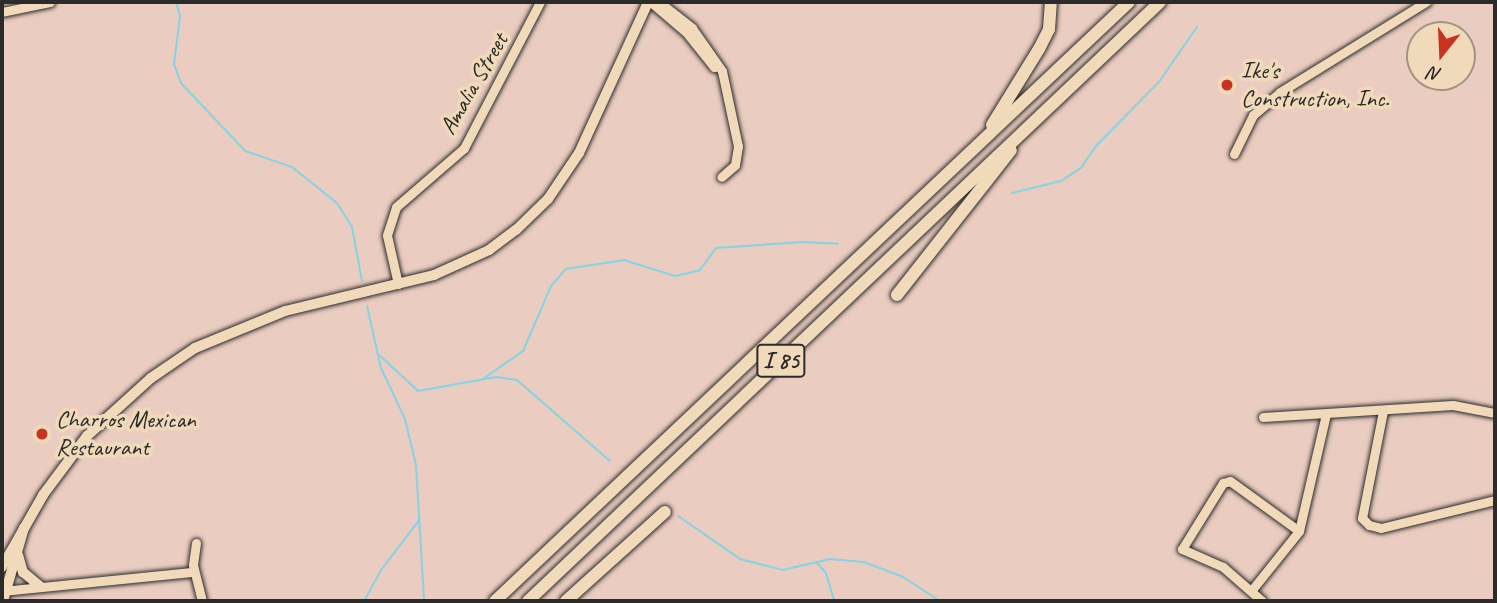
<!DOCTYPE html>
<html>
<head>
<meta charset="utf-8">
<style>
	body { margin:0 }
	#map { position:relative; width:1497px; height:603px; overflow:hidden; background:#eaccc0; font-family:Caveat,sans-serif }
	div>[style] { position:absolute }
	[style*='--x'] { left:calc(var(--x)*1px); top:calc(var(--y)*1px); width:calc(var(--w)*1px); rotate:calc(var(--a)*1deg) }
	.stream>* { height:2px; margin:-1px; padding:0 1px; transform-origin:1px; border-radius:1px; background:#85d3e3 }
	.roads { filter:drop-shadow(0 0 2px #2b2b2b) drop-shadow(0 0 2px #2b2b2b) }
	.minor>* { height:9px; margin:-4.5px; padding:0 4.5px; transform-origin:4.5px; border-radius:4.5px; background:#f1daba }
	.major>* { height:10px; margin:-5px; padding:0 5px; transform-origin:5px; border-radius:5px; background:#f1daba }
	.highway>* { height:12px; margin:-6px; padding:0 6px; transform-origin:6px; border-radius:6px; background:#f1daba }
	.dots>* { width:19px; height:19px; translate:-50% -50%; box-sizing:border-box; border:4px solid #f1daba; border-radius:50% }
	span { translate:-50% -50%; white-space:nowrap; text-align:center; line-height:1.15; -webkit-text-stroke:7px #f1daba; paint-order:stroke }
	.shield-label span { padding:2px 5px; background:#f1daba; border:2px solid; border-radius:5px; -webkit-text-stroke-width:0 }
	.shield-label { font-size:23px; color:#2b2b2b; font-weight:700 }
	.poi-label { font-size:24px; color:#2b2b2b }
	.left { translate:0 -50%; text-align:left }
	.street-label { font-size:24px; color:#2b2b2b }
	.frame { position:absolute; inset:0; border:4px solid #2b2b2b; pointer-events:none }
	.north { position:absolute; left:1406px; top:21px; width:70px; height:70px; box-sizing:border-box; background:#f1daba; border:2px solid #a29481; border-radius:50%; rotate:198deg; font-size:19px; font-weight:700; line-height:28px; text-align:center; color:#2b2b2b }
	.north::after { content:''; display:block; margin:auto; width:24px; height:32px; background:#c8321e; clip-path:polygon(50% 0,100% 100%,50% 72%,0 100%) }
</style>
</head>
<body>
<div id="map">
	<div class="stream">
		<i style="--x:176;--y:2;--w:15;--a:74"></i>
		<i style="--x:180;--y:16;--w:48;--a:97.1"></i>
		<i style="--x:174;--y:64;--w:20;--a:70"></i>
		<i style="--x:181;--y:83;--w:93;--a:46.7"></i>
		<i style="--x:245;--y:151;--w:50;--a:18.8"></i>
		<i style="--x:292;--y:167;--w:58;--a:38.7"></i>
		<i style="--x:337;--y:203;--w:28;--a:58"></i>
		<i style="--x:352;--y:227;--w:55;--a:79.5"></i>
		<i style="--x:1012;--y:193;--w:50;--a:-13.8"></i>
		<i style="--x:1061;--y:181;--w:24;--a:-33"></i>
		<i style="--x:1081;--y:168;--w:27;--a:-56"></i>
		<i style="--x:1096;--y:146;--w:90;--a:-45.5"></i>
		<i style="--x:1159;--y:82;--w:67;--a:-55.4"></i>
		<i style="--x:367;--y:306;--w:64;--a:77.3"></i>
		<i style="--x:381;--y:368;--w:56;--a:64.8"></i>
		<i style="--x:405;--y:419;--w:47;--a:76.6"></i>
		<i style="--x:416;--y:465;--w:136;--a:86.6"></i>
		<i style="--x:377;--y:353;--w:56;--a:42.8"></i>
		<i style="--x:418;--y:391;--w:79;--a:-10.2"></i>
		<i style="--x:496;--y:377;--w:21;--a:8"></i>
		<i style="--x:517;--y:380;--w:123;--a:41.1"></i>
		<i style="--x:483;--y:379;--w:49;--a:-35"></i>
		<i style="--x:523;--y:351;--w:71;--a:-66.7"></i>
		<i style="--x:551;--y:286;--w:23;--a:-49"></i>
		<i style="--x:566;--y:269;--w:59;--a:-8.8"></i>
		<i style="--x:624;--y:260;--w:53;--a:17.4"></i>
		<i style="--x:675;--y:276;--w:26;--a:-13"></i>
		<i style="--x:700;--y:270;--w:27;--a:-54"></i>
		<i style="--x:716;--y:248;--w:87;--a:-3.9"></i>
		<i style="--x:803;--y:242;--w:35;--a:3"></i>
		<i style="--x:678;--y:516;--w:75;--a:34.7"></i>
		<i style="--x:740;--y:559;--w:44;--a:14.3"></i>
		<i style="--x:783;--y:570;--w:48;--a:-13.2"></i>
		<i style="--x:830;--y:559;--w:34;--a:5"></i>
		<i style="--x:864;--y:562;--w:42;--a:21"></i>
		<i style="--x:903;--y:577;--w:44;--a:33"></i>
		<i style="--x:816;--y:562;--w:15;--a:48"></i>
		<i style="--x:826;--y:573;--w:29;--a:74"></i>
		<i style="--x:364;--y:601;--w:35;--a:-61"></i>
		<i style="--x:381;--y:570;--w:64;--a:-52.6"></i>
	</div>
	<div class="roads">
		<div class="minor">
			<i style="--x:652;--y:3;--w:45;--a:40.5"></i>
			<i style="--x:686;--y:32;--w:45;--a:51.3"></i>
			<i style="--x:655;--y:5;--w:8;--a:0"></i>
			<i style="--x:663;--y:5;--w:37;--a:38"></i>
			<i style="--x:692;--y:28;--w:52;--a:55.1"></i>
			<i style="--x:722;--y:71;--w:77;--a:78"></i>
			<i style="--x:738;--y:146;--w:19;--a:99"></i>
			<i style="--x:735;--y:165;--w:18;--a:139"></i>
			<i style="--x:2;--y:12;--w:49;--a:-11.8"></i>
			<i style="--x:1234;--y:154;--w:43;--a:-64"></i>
			<i style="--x:1253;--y:115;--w:35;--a:-40"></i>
			<i style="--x:1280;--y:92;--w:172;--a:-31.7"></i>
			<i style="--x:398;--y:284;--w:50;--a:-102.7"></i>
			<i style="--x:387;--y:235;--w:29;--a:-72"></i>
			<i style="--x:396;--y:207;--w:90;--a:-40.9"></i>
			<i style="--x:464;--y:148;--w:165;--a:-62.5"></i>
			<i style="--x:1383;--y:411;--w:109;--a:101.1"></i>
			<i style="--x:1362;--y:518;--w:10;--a:45"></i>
			<i style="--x:1369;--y:525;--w:12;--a:14"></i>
			<i style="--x:1381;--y:528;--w:117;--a:-13.8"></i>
			<i style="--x:1263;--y:417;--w:190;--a:-3.6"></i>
			<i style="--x:1453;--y:405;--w:43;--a:10.8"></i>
			<i style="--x:196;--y:543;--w:22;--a:98"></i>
			<i style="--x:193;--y:565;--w:37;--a:76"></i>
			<i style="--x:2;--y:591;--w:193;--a:-5.7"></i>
			<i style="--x:1251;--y:591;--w:77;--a:-51.3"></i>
			<i style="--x:1262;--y:601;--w:52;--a:-138.9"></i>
			<i style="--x:1223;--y:567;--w:45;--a:-156.3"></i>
			<i style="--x:1182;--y:549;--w:78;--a:-58.2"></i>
			<i style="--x:1223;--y:483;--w:7;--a:-16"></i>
			<i style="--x:1230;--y:481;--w:85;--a:35.9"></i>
			<i style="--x:1299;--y:531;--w:120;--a:-77"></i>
		</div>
		<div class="major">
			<i style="--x:18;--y:555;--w:18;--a:74"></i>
			<i style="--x:23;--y:572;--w:23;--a:40"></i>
			<i style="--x:2;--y:567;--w:83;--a:-60.3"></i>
			<i style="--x:43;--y:495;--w:74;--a:-53.3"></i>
			<i style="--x:87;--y:436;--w:86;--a:-42.2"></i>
			<i style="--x:151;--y:378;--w:53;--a:-34.3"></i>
			<i style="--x:195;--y:348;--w:97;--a:-22.3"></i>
			<i style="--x:285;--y:311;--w:153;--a:-13.6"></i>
			<i style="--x:434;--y:275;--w:60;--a:-24.4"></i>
			<i style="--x:489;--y:250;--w:34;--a:-37"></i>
			<i style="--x:516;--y:230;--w:45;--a:-44.1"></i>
			<i style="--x:548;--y:199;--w:55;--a:-56"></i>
			<i style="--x:579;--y:153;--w:166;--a:-65.4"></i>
			<i style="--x:3;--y:601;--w:76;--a:-74"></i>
		</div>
		<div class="highway">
			<i style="--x:992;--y:125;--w:89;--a:-58.3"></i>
			<i style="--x:1039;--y:49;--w:22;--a:-63"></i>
			<i style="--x:1049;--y:29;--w:27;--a:-86"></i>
			<i style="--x:897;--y:295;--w:184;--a:-51.8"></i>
			<i style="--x:495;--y:601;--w:872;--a:-43.37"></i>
			<i style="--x:528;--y:601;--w:871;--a:-43.46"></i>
			<i style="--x:566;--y:601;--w:133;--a:-42"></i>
		</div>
	</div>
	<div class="dots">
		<i style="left:1227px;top:85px;background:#c8321e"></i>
		<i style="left:42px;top:434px;background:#c8321e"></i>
	</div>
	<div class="shield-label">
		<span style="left:781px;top:361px">I 85</span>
	</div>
	<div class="poi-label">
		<span class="left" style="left:1241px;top:85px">Ike's<br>Construction, Inc.</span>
		<span class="left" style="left:56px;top:434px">Charros Mexican<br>Restaurant</span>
	</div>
	<div class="street-label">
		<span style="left:474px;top:84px;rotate:-60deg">Amalia Street</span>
	</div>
	<div class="frame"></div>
	<div class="north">N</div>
</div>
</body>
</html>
